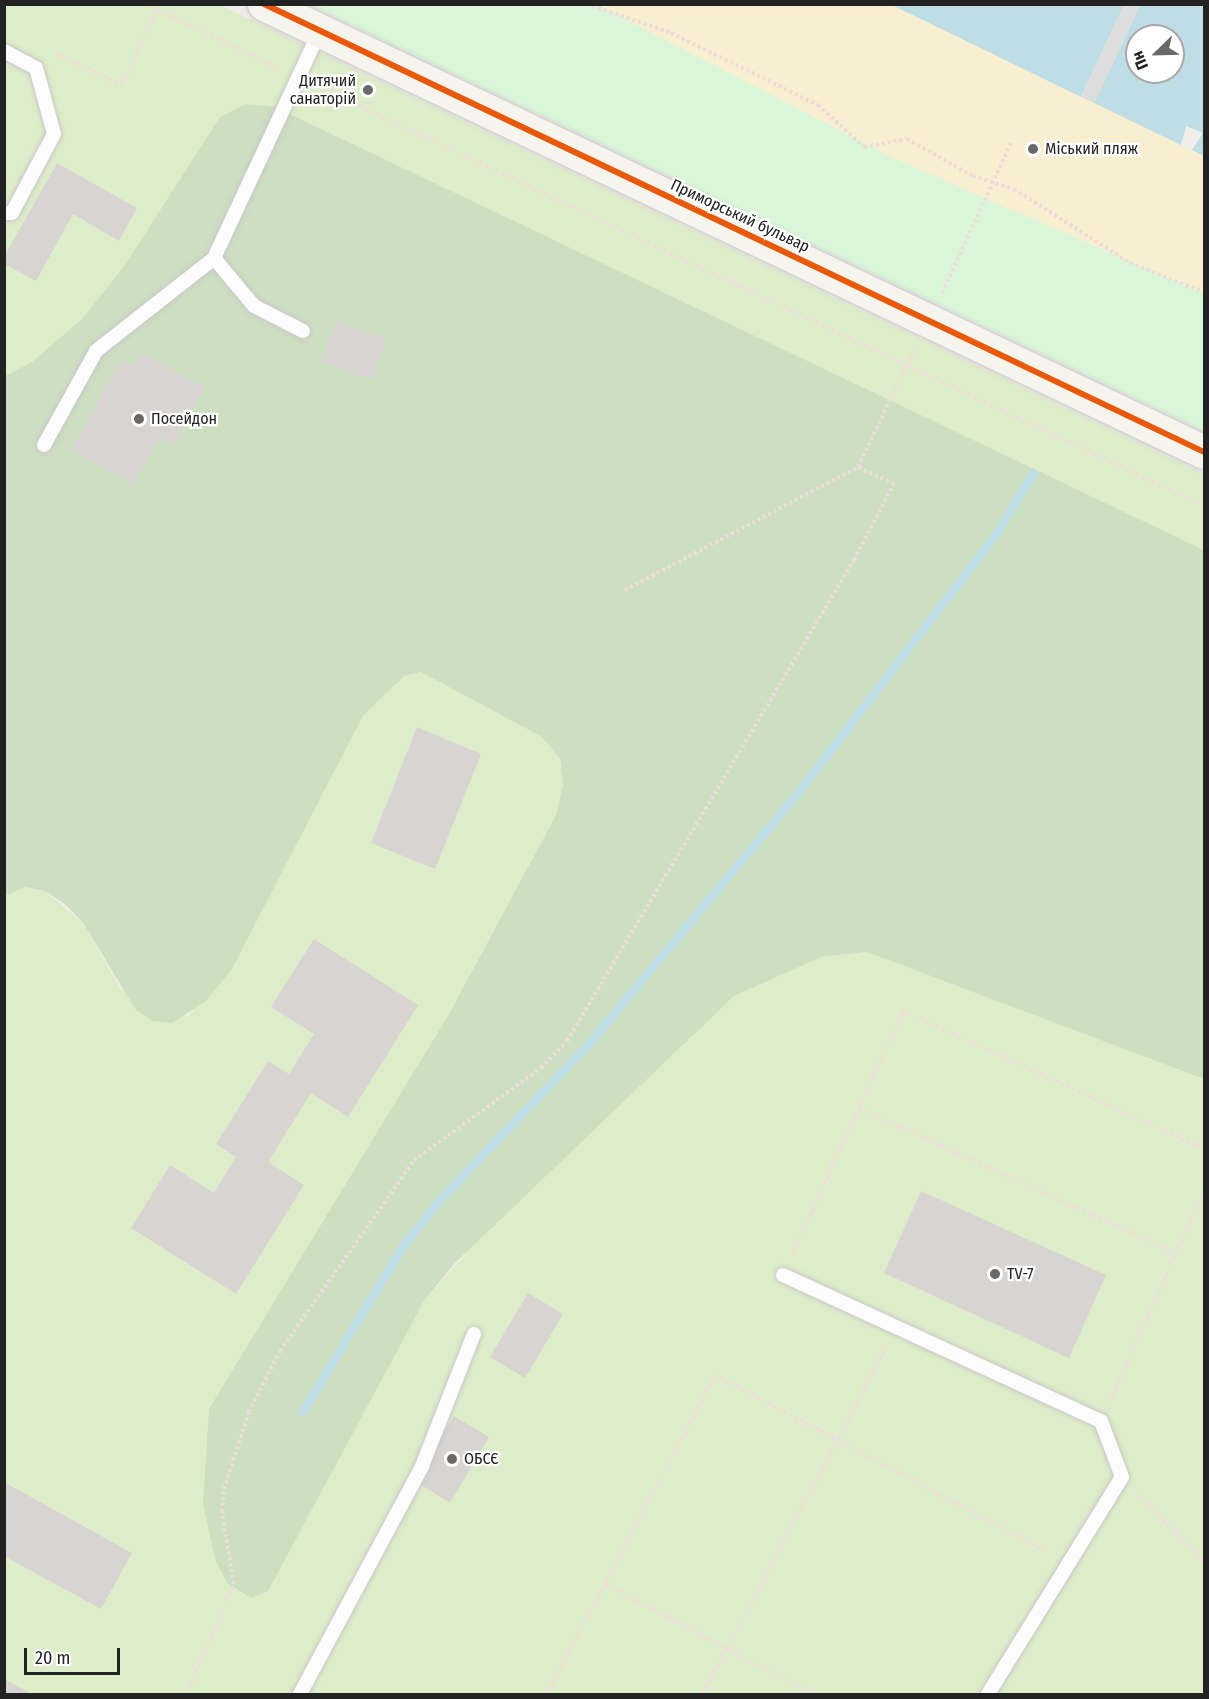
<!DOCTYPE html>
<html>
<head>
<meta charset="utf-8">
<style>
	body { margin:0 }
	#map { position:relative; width:1209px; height:1699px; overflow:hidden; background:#f0eeeb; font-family:"Fira Sans Condensed",sans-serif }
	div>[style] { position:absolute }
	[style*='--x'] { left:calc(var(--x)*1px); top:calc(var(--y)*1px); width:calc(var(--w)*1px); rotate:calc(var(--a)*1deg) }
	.grass>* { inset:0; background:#deedc9 }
	.forest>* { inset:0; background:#ccdfc0 }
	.sand>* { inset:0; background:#f8efd0 }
	.park>* { inset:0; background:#d9f6d8 }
	.water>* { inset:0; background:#bedde4 }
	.pier>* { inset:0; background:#dedddd }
	.stream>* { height:9px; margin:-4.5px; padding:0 4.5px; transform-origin:4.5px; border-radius:4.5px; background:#bedde4 }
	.building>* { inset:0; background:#d7d4d2 }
	.path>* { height:4px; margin-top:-2px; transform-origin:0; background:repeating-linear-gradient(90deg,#eddcdb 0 3px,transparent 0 6px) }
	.roads { filter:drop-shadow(0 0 2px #c9c8c7) drop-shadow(0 0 2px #c9c8c7) }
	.lane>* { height:14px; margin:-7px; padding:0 7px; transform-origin:7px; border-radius:7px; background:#fdfcfc }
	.secondary>* { height:33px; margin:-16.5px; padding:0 16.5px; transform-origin:16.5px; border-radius:16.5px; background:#f5f5ed }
	.cycleway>* { height:6px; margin:-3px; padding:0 3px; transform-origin:3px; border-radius:3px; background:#e8590c }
	.dots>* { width:16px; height:16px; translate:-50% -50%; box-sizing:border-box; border:3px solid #fff; border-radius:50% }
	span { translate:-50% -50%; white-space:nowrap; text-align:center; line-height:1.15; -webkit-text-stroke:4.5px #fff; paint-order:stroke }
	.poi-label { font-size:16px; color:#222 }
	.right { translate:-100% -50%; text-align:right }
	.left { translate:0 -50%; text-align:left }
	.street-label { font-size:16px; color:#222 }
	.frame { position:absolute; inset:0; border:6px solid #222; pointer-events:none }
	.north { position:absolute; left:1125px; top:24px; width:60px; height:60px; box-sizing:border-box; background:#fff; border:2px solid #a7a7a7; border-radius:50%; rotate:247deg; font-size:16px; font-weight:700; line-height:24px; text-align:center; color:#222 }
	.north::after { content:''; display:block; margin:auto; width:21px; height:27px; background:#6a6968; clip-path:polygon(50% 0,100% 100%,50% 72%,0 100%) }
	.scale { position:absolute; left:24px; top:1648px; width:96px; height:27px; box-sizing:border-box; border:3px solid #222; border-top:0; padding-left:8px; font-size:18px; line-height:21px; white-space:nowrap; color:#222; -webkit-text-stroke:4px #fff; paint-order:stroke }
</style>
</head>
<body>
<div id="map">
	<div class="grass">
		<i style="clip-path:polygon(5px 5px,220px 5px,1204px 474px,1204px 550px,275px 107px,125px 265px,82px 319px,32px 362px,5px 376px)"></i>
		<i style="clip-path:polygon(421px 672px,542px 737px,560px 759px,563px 785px,556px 815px,449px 1014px,424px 1301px,493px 1223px,734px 996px,821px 957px,867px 952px,1204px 1079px,1204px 1694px,5px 1694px,4px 896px,25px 887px,45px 891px,83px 923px,120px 988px,188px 1016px,232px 969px,363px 716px,385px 690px,404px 676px)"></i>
	</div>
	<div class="forest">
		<i style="clip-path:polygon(246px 104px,275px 107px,1204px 550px,1204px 1079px,867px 952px,821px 957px,734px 996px,454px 1264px,424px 1301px,268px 1591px,251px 1598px,227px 1583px,215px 1559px,203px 1504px,209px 1409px,449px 1014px,556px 815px,563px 785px,560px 759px,542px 737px,421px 672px,404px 676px,363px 716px,232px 969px,206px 1001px,172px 1023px,153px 1021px,136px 1010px,83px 923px,65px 904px,45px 891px,25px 887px,5px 896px,5px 376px,32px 362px,82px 319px,125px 265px,220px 117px)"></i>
	</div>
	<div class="sand">
		<i style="clip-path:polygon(597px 5px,892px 5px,1204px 156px,1204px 294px,895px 159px)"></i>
	</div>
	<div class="park">
		<i style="clip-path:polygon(309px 5px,597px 5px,895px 159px,1204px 294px,1204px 431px)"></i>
	</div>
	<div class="water">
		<i style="clip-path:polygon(892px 5px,1124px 5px,1081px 97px)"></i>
		<i style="clip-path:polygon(evenodd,1140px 5px,1204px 5px,1204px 156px,1192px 150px,1203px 133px,1186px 126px,1181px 145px,1094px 103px,1140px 5px,1137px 36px,1173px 36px,1173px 72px,1137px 72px,1137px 36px)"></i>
	</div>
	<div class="pier">
		<i style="clip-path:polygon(1124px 5px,1140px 5px,1094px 103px,1081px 97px)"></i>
	</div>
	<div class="stream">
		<i style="--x:302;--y:1412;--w:193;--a:-58.8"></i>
		<i style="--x:402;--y:1247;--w:61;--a:-51.6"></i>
		<i style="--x:440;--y:1199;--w:216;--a:-46.3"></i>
		<i style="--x:589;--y:1043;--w:328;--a:-50.2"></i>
		<i style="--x:799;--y:791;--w:322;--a:-52.6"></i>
		<i style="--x:995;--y:535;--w:73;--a:-58.5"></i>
	</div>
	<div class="building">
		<i style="clip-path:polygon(57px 163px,137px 208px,119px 241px,73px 214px,36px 281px,4px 264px,4px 257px)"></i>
		<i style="clip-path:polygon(335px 321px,386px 339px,372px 380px,321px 362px)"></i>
		<i style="clip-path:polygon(142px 353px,205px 388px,174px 445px,160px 436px,133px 485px,71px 450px,121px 360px,134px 367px)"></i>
		<i style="clip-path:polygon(417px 727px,481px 754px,435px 869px,371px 843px)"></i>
		<i style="clip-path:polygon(314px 939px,418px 1005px,348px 1117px,311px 1093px,268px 1162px,304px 1185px,236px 1294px,131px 1228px,170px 1165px,214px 1193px,236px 1157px,216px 1144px,268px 1061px,289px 1074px,314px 1034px,271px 1007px)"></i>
		<i style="clip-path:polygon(921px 1191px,1106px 1275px,1069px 1358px,884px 1273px)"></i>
		<i style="clip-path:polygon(528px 1293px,563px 1314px,525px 1378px,490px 1357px)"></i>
		<i style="clip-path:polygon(454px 1416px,489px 1437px,450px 1503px,415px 1481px)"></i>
		<i style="clip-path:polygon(4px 1482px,132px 1553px,101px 1609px,4px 1556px)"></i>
		<i style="clip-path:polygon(4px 1679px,32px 1694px,4px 1694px)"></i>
	</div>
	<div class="path">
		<i style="--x:146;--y:4;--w:147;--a:25.9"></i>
		<i style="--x:587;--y:4;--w:89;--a:19"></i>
		<i style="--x:671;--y:33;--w:164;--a:26.1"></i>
		<i style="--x:818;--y:105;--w:62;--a:42.4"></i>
		<i style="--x:864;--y:147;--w:44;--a:-10.5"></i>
		<i style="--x:907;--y:139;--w:76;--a:29.3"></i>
		<i style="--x:973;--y:176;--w:43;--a:17.6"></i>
		<i style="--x:1014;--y:189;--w:138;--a:32.5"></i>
		<i style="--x:1130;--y:263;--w:79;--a:21.4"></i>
		<i style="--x:55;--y:53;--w:74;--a:25.5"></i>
		<i style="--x:122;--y:85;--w:83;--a:-65"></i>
		<i style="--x:317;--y:86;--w:981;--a:25.34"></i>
		<i style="--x:942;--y:293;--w:167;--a:-65.3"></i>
		<i style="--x:625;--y:590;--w:263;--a:-27.8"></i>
		<i style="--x:858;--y:467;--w:132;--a:-64.4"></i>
		<i style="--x:859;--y:1108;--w:349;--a:24.6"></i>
		<i style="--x:792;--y:1255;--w:268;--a:-65.5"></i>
		<i style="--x:903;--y:1011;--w:331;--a:24.6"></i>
		<i style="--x:1110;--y:1401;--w:231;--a:-66"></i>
		<i style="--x:1138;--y:1494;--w:95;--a:45.9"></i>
		<i style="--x:605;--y:1584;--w:235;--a:27.9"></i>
		<i style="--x:186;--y:1694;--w:120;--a:-66.4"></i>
		<i style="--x:234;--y:1584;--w:73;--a:-99.5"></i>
		<i style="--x:222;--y:1512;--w:23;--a:-85"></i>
		<i style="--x:224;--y:1489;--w:81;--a:-72"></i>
		<i style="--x:249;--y:1412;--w:68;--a:-63.1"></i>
		<i style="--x:280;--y:1351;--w:233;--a:-54.9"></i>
		<i style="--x:414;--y:1160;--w:157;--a:-35.9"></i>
		<i style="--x:541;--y:1068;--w:37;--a:-46"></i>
		<i style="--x:567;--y:1041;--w:560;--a:-59.18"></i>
		<i style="--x:854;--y:560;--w:86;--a:-62.2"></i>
		<i style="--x:894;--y:484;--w:40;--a:-155"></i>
		<i style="--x:547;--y:1694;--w:361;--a:-62.2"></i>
		<i style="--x:715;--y:1375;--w:379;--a:28"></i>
		<i style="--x:703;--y:1694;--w:394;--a:-62.1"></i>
	</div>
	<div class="roads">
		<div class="lane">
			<i style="--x:4;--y:51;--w:36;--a:28"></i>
			<i style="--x:36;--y:68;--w:68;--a:74.7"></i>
			<i style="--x:54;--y:134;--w:89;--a:118"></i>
			<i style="--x:12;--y:213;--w:8;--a:180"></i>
			<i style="--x:214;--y:258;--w:62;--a:50.2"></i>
			<i style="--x:254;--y:306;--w:55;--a:27"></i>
			<i style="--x:44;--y:445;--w:107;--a:-61"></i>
			<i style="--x:96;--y:351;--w:150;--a:-38.2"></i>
			<i style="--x:214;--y:258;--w:251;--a:-65"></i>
			<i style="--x:783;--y:1275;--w:350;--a:24.7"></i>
			<i style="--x:1101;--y:1421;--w:60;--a:69.4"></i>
			<i style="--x:1122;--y:1477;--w:255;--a:121.7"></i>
			<i style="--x:300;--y:1694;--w:259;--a:-61.8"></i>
			<i style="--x:422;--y:1466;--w:142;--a:-68.5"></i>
		</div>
		<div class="secondary">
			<i style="--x:264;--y:4;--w:1041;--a:25.48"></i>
		</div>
	</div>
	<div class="cycleway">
		<i style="--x:264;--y:4;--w:1041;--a:25.48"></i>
	</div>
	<div class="dots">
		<i style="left:368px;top:90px;background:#6a6968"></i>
		<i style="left:1033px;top:149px;background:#6a6968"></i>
		<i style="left:139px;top:419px;background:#6a6968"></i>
		<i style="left:995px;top:1274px;background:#6a6968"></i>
		<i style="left:452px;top:1459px;background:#6a6968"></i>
	</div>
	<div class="poi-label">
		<span class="right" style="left:356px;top:90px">Дитячий<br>санаторій</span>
		<span class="left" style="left:1045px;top:149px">Міський пляж</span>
		<span class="left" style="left:151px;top:419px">Посейдон</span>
		<span class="left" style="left:1007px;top:1274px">TV-7</span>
		<span class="left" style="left:464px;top:1459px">ОБСЄ</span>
	</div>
	<div class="street-label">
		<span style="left:740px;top:216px;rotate:25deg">Приморський бульвар</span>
	</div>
	<div class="frame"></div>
	<div class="north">Пн</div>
	<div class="scale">20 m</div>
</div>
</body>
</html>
